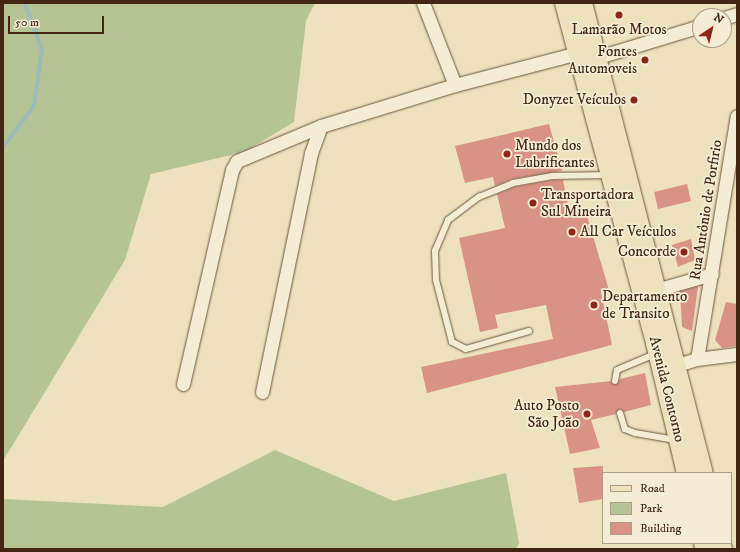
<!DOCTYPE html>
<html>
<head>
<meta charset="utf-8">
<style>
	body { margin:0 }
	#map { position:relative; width:740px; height:552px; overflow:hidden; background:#eee1be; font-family:"IM FELL DW Pica",serif }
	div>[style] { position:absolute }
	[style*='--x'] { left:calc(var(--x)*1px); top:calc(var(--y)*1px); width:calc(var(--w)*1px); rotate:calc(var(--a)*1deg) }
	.green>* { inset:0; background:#b4c495 }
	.stream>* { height:4px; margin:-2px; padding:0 2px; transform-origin:2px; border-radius:2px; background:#9cbcba }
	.building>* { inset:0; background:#d99386 }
	.roads { filter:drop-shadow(0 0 1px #6d553e) drop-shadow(0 0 1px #6d553e) }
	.service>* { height:6px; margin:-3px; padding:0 3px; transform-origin:3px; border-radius:3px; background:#f4ecd5 }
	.minor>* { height:13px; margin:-6.5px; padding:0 6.5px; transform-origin:6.5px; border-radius:6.5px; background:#f4ecd5 }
	.primary>* { height:20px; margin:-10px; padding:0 10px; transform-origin:10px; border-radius:10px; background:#eee1be }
	.dots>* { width:11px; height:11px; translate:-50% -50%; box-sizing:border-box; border:2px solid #f4ecd5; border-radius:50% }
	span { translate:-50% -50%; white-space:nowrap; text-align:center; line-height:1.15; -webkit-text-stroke:3.5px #f4ecd5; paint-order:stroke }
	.poi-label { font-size:15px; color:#422613 }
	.right { translate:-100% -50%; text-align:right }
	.left { translate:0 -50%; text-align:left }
	.street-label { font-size:15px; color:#422613 }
	.frame { position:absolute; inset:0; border:4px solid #422613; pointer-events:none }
	.legend { position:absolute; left:602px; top:472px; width:130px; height:72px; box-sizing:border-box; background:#f4ecd5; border:1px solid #ad9d87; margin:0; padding:5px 7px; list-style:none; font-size:12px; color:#422613 }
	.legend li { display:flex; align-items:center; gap:8px; height:20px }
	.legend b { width:20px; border:1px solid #ad9d87 }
	.north { position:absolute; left:692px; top:8px; width:40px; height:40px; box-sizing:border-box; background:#f4ecd5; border:1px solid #ad9d87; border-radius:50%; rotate:35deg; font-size:11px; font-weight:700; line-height:16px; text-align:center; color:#422613 }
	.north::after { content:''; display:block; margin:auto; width:14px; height:18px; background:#8f2418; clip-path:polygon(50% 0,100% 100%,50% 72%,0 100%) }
	.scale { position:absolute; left:8px; top:16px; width:96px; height:18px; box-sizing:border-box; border:2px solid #422613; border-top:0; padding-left:5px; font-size:12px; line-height:14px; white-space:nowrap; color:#422613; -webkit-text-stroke:3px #f4ecd5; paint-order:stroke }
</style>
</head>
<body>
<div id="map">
	<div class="green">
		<i style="clip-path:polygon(3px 3px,315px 3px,306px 21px,294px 122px,244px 152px,151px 174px,125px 260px,3px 461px)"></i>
		<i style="clip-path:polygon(275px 450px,394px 501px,506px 473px,519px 543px,516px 549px,3px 549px,3px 499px,163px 507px)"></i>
	</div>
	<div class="stream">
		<i style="--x:3;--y:147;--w:51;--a:-52.9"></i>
		<i style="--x:34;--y:106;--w:57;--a:-81.9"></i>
		<i style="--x:42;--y:50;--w:50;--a:-109.9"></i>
	</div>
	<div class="building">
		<i style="clip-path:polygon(549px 124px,562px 171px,512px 179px,495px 186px,493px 177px,465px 183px,455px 146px)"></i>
		<i style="clip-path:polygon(552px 180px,563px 180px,569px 211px,585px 209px,609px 290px,601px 292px,612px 345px,427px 393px,421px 367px,553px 339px,546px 305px,495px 315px,498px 328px,480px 332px,459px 238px,505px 228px,497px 194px,514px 187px)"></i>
		<i style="clip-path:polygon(687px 184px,691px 201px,658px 209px,654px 192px)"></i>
		<i style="clip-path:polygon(691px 239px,695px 260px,678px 267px,672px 245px)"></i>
		<i style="clip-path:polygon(696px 287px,698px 287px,692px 331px,682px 327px,680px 291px)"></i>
		<i style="clip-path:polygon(726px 302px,737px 304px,737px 346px,722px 348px,715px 340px)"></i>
		<i style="clip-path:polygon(645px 373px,651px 405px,624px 412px,619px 409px,616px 414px,591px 420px,600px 448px,570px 454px,555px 387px,611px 381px,616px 385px,620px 379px)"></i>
		<i style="clip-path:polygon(603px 466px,603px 499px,579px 503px,573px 468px)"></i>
	</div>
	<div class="roads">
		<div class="service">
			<i style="--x:529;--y:331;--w:66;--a:164.1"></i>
			<i style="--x:466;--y:349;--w:16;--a:-153"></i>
			<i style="--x:452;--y:342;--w:64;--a:-104.5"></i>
			<i style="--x:436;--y:280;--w:29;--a:-92"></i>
			<i style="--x:435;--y:251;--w:34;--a:-67"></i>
			<i style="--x:448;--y:220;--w:39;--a:-37"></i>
			<i style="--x:479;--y:197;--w:37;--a:-22"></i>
			<i style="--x:513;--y:183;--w:40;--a:-10"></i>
			<i style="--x:552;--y:176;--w:57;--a:-1"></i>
			<i style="--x:615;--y:381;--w:11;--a:-80"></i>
			<i style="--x:617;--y:370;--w:41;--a:-22.8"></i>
			<i style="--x:620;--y:413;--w:17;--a:73"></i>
			<i style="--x:625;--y:429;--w:11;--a:22"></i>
			<i style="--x:635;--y:433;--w:41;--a:9.9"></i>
		</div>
		<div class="minor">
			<i style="--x:423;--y:3;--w:88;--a:68.7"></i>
			<i style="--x:724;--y:18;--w:14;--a:-17"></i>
			<i style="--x:595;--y:58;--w:110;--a:-16.9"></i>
			<i style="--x:656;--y:290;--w:58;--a:-15.9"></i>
			<i style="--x:697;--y:359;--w:40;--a:-7.1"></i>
			<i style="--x:677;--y:365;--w:21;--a:-17"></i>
			<i style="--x:697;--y:359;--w:246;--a:-80.7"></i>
			<i style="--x:183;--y:384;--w:220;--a:-77.1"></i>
			<i style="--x:232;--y:170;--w:10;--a:-61"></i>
			<i style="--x:237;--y:161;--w:91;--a:-22.6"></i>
			<i style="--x:321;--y:126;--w:140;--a:-17"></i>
			<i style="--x:455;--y:85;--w:127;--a:-14.6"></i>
			<i style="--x:262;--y:392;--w:244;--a:-78.4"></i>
			<i style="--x:311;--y:153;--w:29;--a:-70"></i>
		</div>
		<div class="primary">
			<i style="--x:565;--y:3;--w:352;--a:75"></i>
			<i style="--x:656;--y:343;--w:134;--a:76.6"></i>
			<i style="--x:582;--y:3;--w:485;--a:75.6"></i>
			<i style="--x:704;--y:543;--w:6;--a:72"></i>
			<i style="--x:720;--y:543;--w:6;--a:72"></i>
		</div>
	</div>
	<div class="dots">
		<i style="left:619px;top:15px;background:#8f2418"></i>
		<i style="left:645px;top:60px;background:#8f2418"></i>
		<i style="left:634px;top:100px;background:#8f2418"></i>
		<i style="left:507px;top:154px;background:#8f2418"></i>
		<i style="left:533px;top:203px;background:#8f2418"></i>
		<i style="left:572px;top:232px;background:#8f2418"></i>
		<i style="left:684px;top:252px;background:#8f2418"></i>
		<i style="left:594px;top:305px;background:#8f2418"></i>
		<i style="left:587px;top:414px;background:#8f2418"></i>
	</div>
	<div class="poi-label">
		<span style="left:619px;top:30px">Lamarão Motos</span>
		<span class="right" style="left:637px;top:60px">Fontes<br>Automoveis</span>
		<span class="right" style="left:626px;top:100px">Donyzet Veículos</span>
		<span class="left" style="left:515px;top:154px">Mundo dos<br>Lubrificantes</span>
		<span class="left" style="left:541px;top:203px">Transportadora<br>Sul Mineira</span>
		<span class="left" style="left:580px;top:232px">All Car Veículos</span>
		<span class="right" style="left:676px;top:252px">Concorde</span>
		<span class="left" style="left:602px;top:305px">Departamento<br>de Transito</span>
		<span class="right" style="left:579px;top:414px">Auto Posto<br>São João</span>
	</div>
	<div class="street-label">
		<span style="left:706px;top:210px;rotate:-81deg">Rua Antônio de Porfirio</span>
		<span style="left:667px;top:389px;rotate:76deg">Avenida Contorno</span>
	</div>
	<div class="frame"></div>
	<ul class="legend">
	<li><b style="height:5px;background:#eee1be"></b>Road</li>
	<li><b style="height:11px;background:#b4c495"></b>Park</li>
	<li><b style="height:11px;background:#d99386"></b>Building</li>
	</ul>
	<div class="north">N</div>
	<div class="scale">50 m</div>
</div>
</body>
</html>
